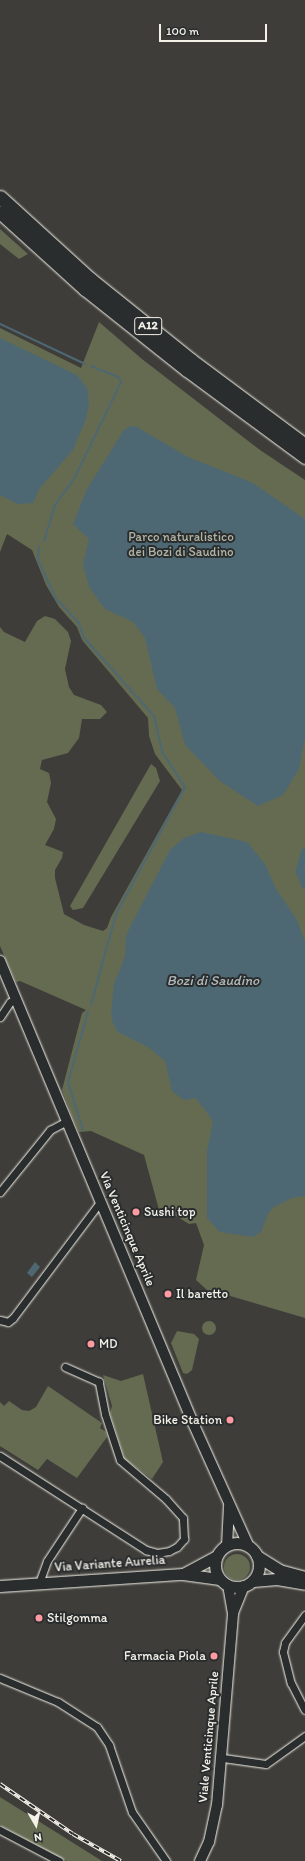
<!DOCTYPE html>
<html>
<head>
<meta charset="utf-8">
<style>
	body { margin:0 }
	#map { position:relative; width:305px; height:1861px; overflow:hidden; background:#3e3d39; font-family:Itim,sans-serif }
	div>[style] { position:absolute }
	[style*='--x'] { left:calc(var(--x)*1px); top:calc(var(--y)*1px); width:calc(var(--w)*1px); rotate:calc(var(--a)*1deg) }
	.green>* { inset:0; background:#646b51 }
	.round { border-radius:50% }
	.water>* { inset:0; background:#4e6873 }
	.stream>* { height:2px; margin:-1px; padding:0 1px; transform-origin:1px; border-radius:1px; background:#4e6873 }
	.canal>* { height:8px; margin:-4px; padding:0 4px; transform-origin:4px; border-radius:4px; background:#4e6873 }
	.roads { filter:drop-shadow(0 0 1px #f4f1e8) drop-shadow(0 0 1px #f4f1e8) }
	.minor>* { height:7px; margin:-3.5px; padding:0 3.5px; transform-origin:3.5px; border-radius:3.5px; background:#2a2d2e }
	.secondary>* { height:10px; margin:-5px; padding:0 5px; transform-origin:5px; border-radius:5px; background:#2a2d2e }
	.primary>* { height:11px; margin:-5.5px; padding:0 5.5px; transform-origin:5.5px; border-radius:5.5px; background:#2a2d2e }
	.primary>.ring { margin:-5.5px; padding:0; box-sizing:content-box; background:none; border:11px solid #2a2d2e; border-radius:50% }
	.motorway>* { height:13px; margin:-6.5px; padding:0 6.5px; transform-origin:6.5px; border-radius:6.5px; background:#2a2d2e }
	.rail>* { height:3.5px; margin-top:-1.75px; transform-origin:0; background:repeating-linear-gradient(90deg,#2a2d2e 0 6px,#f4f1e8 0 12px); box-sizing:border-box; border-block:1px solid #f4f1e8 }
	.dots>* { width:11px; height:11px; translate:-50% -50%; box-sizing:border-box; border:2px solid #2a2d2e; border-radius:50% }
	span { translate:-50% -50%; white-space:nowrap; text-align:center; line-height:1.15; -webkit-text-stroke:4px #2a2d2e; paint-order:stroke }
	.shield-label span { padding:1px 3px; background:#2a2d2e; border:1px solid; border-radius:3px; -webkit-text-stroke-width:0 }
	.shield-label { font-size:12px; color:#f4f1e8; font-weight:700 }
	.park-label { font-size:13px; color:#b3b5a4 }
	.poi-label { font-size:13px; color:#f4f1e8 }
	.left { translate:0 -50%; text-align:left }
	.right { translate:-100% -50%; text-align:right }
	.street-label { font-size:13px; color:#f4f1e8 }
	.water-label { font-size:14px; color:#b2bab9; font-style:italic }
	.north { position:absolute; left:16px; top:1805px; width:40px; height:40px; -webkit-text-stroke:3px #2a2d2e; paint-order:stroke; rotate:171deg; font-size:11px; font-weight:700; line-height:16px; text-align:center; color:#f4f1e8 }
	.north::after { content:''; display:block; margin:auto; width:14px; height:18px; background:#f4f1e8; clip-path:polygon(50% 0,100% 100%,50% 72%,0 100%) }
	.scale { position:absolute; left:159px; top:24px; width:108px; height:18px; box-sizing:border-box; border:2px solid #f4f1e8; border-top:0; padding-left:5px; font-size:12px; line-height:14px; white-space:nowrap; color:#f4f1e8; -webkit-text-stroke:3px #2a2d2e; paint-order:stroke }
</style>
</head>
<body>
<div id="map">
	<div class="green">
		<i style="clip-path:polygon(0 229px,28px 254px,19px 259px,0 244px)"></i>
		<i style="clip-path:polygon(99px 322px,142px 359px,260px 450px,305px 480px,305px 1318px,227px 1295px,217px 1299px,196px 1280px,204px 1245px,196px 1223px,189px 1224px,176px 1216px,161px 1217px,144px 1155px,91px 1131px,79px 1132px,71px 1114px,62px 1090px,82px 1013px,86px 1010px,20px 981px,16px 982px,0 946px,0 627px,4px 632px,25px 642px,37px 621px,45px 616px,55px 619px,68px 632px,71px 641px,65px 669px,69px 687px,74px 695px,101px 705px,107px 712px,100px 719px,82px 719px,79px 738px,68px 753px,42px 760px,40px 769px,49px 773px,51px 783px,47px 802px,56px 819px,54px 829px,45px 845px,63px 852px,62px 858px,55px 870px,55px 878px,64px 914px,84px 925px,103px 931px,107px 928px,111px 917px,182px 790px,155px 754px,149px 736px,148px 718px,82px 640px,77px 627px,59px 607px,46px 585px,32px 550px,7px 534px,0 552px,0 328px,81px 368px)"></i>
		<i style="clip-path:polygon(151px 764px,156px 768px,160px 781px,83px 908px,73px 910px,70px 906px)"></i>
		<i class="round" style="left:202px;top:1321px;width:14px;height:14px"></i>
		<i style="clip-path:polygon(177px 1331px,194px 1334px,199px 1339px,192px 1370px,187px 1374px,183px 1373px,171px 1343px)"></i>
		<i style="clip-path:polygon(143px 1374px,163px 1462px,152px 1479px,125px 1459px,110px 1413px,112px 1406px,103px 1375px,121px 1381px)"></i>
		<i style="clip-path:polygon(48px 1386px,102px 1423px,100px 1428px,106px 1432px,107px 1437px,77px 1478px,47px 1459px,38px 1470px,0 1446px,0 1402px,4px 1406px,9px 1401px,22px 1410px,29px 1411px,36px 1407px)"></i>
		<i class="round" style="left:224px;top:1554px;width:26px;height:26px"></i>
		<i style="clip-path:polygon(0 1797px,102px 1861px,67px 1861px,0 1825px)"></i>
	</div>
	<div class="water">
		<i style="clip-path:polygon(0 338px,77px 375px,87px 388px,89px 403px,86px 419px,73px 450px,39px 489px,33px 503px,17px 504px,0 495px)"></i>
		<i style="clip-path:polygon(130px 426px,137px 427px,188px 457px,253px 483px,305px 519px,305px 737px,299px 769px,283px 795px,258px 806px,220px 781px,185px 745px,175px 708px,157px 689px,145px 638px,133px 622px,105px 609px,89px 587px,83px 565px,89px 539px,73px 524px,87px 489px,124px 430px)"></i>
		<i style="clip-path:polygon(201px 832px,247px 842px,265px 864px,276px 889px,297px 920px,305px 942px,305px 1196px,292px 1198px,274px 1207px,268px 1214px,261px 1232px,253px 1237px,220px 1232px,207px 1218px,207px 1151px,213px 1121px,196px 1098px,184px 1100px,172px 1091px,165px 1061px,148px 1047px,118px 1032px,113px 1024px,111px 1012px,114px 984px,125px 956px,126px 936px,130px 927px,170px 850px,184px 838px)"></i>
		<i style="clip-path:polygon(35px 1262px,40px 1267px,32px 1277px,27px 1273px)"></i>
	</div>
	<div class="stream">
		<i style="--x:0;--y:324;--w:94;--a:25.2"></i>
		<i style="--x:44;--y:541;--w:38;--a:-73"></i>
		<i style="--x:55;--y:505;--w:32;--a:-54"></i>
		<i style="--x:74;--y:479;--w:108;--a:-64.1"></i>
		<i style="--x:121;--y:382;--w:6;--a:-121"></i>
		<i style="--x:118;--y:377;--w:29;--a:-158"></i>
		<i style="--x:39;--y:547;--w:13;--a:94"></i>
		<i style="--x:38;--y:560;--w:43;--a:65.2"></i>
		<i style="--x:56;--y:599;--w:33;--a:46"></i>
		<i style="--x:79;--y:623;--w:16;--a:72"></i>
		<i style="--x:84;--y:638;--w:105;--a:48.1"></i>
		<i style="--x:154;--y:716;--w:37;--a:77"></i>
		<i style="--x:162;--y:752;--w:42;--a:56.7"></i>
		<i style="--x:185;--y:787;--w:145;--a:118.5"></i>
		<i style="--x:116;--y:914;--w:94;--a:105.4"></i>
		<i style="--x:83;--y:1130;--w:50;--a:-107.4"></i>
		<i style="--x:68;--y:1082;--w:73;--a:-74.1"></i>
	</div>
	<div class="canal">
		<i style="--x:305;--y:852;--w:20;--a:105"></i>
		<i style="--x:300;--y:871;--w:15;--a:70"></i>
	</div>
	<div class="roads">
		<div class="minor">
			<i style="--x:0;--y:1017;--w:18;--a:-56"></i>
			<i style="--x:10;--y:1002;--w:7;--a:-27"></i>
			<i style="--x:0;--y:1192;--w:80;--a:-51.1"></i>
			<i style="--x:50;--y:1130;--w:19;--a:-28"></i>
			<i style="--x:0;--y:1320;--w:8;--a:14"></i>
			<i style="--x:8;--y:1322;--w:6;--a:-39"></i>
			<i style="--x:13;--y:1318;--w:146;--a:-53.1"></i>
			<i style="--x:0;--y:1456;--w:174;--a:32.8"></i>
			<i style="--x:146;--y:1550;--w:11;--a:15"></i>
			<i style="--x:157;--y:1553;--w:12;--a:-9"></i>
			<i style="--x:169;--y:1551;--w:9;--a:-27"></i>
			<i style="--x:177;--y:1547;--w:11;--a:-49"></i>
			<i style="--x:184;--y:1539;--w:21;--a:-93"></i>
			<i style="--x:183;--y:1518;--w:25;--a:-132"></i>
			<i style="--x:166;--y:1499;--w:60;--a:-139.7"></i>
			<i style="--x:120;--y:1460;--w:48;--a:-108.1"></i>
			<i style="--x:105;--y:1414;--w:33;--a:-101"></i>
			<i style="--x:99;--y:1382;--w:37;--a:-156"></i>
			<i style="--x:39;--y:1583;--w:23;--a:-70"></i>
			<i style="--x:47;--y:1561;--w:64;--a:-56.6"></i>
			<i style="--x:305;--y:1615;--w:34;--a:126"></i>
			<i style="--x:285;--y:1643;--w:9;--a:103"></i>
			<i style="--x:283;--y:1652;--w:32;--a:76"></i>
			<i style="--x:291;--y:1683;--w:30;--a:63"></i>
			<i style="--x:0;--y:1678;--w:63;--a:22.5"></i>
			<i style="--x:58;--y:1702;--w:46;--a:32.7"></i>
			<i style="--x:97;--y:1727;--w:22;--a:56"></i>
			<i style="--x:109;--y:1745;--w:71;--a:71.1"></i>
			<i style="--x:132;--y:1812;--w:60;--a:55.2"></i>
			<i style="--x:223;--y:1758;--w:43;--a:7.9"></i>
			<i style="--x:266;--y:1764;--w:48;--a:-35.7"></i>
			<i style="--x:0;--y:1830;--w:67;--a:27.7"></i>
		</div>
		<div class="secondary">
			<i style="--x:0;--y:961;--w:501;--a:67.33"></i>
			<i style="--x:193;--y:1423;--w:136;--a:65.7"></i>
			<i style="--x:227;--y:1546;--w:40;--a:-87.1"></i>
			<i style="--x:228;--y:1585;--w:28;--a:80"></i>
			<i style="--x:200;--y:1861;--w:21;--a:-65"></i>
			<i style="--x:209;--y:1842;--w:38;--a:-78"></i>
			<i style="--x:217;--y:1805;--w:193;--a:-85.2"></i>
			<i style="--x:233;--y:1613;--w:29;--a:-68"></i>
		</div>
		<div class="primary">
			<i class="ring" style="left:215px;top:1543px;width:33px;height:33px"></i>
			<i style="--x:257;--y:1556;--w:26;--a:32"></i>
			<i style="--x:279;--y:1570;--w:27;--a:15"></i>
			<i style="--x:183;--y:1574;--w:38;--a:-28"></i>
			<i style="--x:253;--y:1581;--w:24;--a:-5"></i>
			<i style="--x:277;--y:1579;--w:27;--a:10"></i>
			<i style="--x:0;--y:1586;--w:183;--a:-3.8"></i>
			<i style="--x:183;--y:1574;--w:37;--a:8"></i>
		</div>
		<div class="motorway">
			<i style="--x:0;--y:197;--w:122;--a:42.3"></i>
			<i style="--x:90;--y:279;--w:129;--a:38.7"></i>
			<i style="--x:191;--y:360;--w:142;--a:36.7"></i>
			<i style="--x:0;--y:212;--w:115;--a:42.2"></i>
			<i style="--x:85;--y:289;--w:130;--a:38.5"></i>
			<i style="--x:187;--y:370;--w:147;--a:36.4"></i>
		</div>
	</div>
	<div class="rail">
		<i style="--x:0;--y:1784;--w:88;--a:34.4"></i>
		<i style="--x:73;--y:1834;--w:55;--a:29.4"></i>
	</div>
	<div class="dots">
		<i style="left:136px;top:1212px;background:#ff9aa2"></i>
		<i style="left:168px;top:1294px;background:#ff9aa2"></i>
		<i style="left:91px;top:1344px;background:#ff9aa2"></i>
		<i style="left:230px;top:1420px;background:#ff9aa2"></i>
		<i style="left:39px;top:1618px;background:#ff9aa2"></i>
		<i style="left:214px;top:1656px;background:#ff9aa2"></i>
	</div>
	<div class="shield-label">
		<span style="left:148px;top:326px">A12</span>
	</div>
	<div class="park-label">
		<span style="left:181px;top:545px">Parco naturalistico<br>dei Bozi di Saudino</span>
	</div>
	<div class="poi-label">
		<span class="left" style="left:144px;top:1212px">Sushi top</span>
		<span class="left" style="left:176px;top:1294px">Il baretto</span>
		<span class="left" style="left:99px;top:1344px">MD</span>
		<span class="right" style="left:222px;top:1420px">Bike Station</span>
		<span class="left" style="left:47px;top:1618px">Stilgomma</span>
		<span class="right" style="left:206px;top:1656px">Farmacia Piola</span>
	</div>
	<div class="street-label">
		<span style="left:127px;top:1229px;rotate:67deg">Via Venticinque Aprile</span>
		<span style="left:110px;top:1564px;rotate:-4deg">Via Variante Aurelia</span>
		<span style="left:209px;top:1737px;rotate:-85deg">Viale Venticinque Aprile</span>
	</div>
	<div class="water-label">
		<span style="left:213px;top:981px">Bozi di Saudino</span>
	</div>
	<div class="north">N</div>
	<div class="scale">100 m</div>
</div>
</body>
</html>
